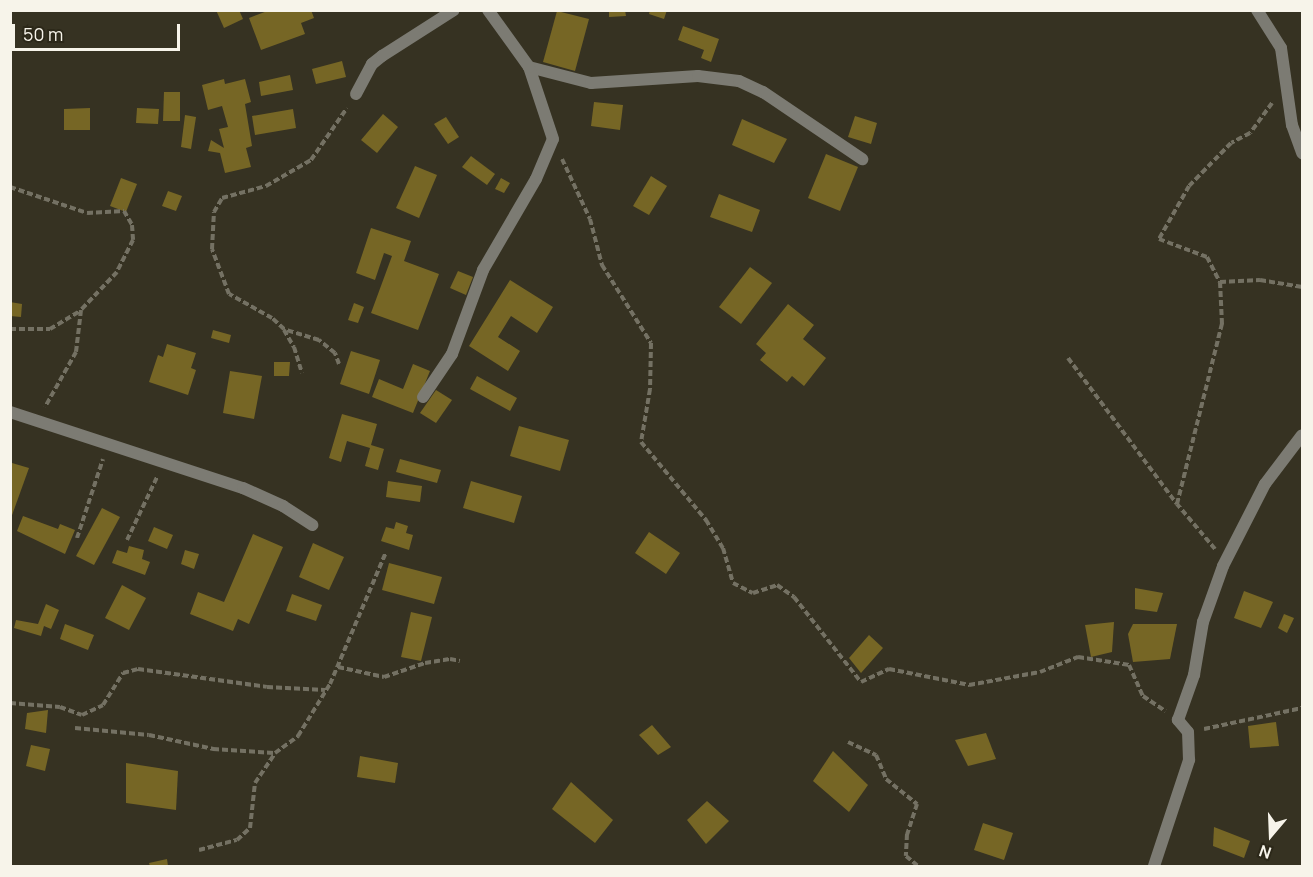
<!DOCTYPE html>
<html>
<head>
<meta charset="utf-8">
<style>
	body { margin:0 }
	#map { position:relative; width:1313px; height:877px; overflow:hidden; background:#363222; font-family:Manrope,sans-serif }
	div>[style] { position:absolute }
	[style*='--x'] { left:calc(var(--x)*1px); top:calc(var(--y)*1px); width:calc(var(--w)*1px); rotate:calc(var(--a)*1deg) }
	.building>* { inset:0; background:#766625 }
	.path>* { height:4px; margin-top:-2px; transform-origin:0; background:repeating-linear-gradient(90deg,#747163 0 6px,transparent 0 9px) }
	.minor>* { height:12px; margin:-6px; padding:0 6px; transform-origin:6px; border-radius:6px; background:#7c7b73 }
	span { translate:-50% -50%; white-space:nowrap; text-align:center; line-height:1.15; -webkit-text-stroke:5px #2c2819; paint-order:stroke }
	.frame { position:absolute; inset:0; border:12px solid #f7f4ea; pointer-events:none }
	.north { position:absolute; left:1241px; top:805px; width:60px; height:60px; -webkit-text-stroke:4px #2c2819; paint-order:stroke; rotate:199deg; font-size:16px; font-weight:700; line-height:24px; text-align:center; color:#f7f4ea }
	.north::after { content:''; display:block; margin:auto; width:21px; height:27px; background:#f7f4ea; clip-path:polygon(50% 0,100% 100%,50% 72%,0 100%) }
	.scale { position:absolute; left:12px; top:24px; width:168px; height:27px; box-sizing:border-box; border:3px solid #f7f4ea; border-top:0; padding-left:8px; font-size:18px; line-height:21px; white-space:nowrap; color:#f7f4ea; -webkit-text-stroke:4px #2c2819; paint-order:stroke }
</style>
</head>
<body>
<div id="map">
	<div class="building">
		<i style="clip-path:polygon(216px 10px,239px 10px,243px 19px,224px 28px)"></i>
		<i style="clip-path:polygon(270px 10px,311px 10px,314px 18px,301px 23px,305px 34px,261px 50px,249px 18px)"></i>
		<i style="clip-path:polygon(609px 10px,625px 10px,626px 16px,609px 17px)"></i>
		<i style="clip-path:polygon(650px 10px,667px 10px,664px 19px,649px 14px)"></i>
		<i style="clip-path:polygon(557px 11px,589px 19px,575px 71px,543px 62px)"></i>
		<i style="clip-path:polygon(683px 26px,719px 39px,711px 62px,701px 58px,704px 50px,678px 40px)"></i>
		<i style="clip-path:polygon(342px 61px,346px 77px,316px 84px,312px 69px)"></i>
		<i style="clip-path:polygon(290px 75px,293px 90px,261px 96px,259px 82px)"></i>
		<i style="clip-path:polygon(224px 79px,225px 84px,245px 79px,251px 102px,245px 104px,252px 146px,246px 148px,251px 167px,225px 173px,220px 153px,208px 151px,211px 140px,224px 148px,219px 129px,228px 127px,222px 106px,208px 110px,202px 85px)"></i>
		<i style="clip-path:polygon(164px 92px,180px 92px,180px 121px,163px 121px)"></i>
		<i style="clip-path:polygon(594px 102px,623px 105px,620px 130px,591px 126px)"></i>
		<i style="clip-path:polygon(90px 108px,90px 130px,64px 130px,64px 109px)"></i>
		<i style="clip-path:polygon(137px 108px,159px 109px,158px 124px,136px 123px)"></i>
		<i style="clip-path:polygon(293px 109px,296px 128px,255px 135px,252px 116px)"></i>
		<i style="clip-path:polygon(383px 114px,398px 127px,377px 153px,361px 140px)"></i>
		<i style="clip-path:polygon(185px 115px,196px 117px,191px 149px,181px 147px)"></i>
		<i style="clip-path:polygon(855px 116px,877px 123px,871px 144px,848px 137px)"></i>
		<i style="clip-path:polygon(446px 117px,459px 137px,448px 144px,434px 124px)"></i>
		<i style="clip-path:polygon(742px 119px,787px 139px,774px 163px,732px 145px)"></i>
		<i style="clip-path:polygon(826px 154px,858px 167px,840px 211px,808px 198px)"></i>
		<i style="clip-path:polygon(471px 156px,495px 174px,487px 185px,462px 167px)"></i>
		<i style="clip-path:polygon(415px 166px,437px 175px,419px 218px,396px 208px)"></i>
		<i style="clip-path:polygon(651px 176px,667px 186px,649px 215px,633px 206px)"></i>
		<i style="clip-path:polygon(121px 178px,137px 184px,126px 212px,110px 206px)"></i>
		<i style="clip-path:polygon(501px 178px,510px 183px,504px 193px,495px 189px)"></i>
		<i style="clip-path:polygon(168px 191px,182px 196px,176px 211px,162px 206px)"></i>
		<i style="clip-path:polygon(719px 194px,760px 210px,752px 232px,710px 217px)"></i>
		<i style="clip-path:polygon(371px 228px,411px 241px,404px 261px,439px 274px,418px 330px,371px 313px,392px 256px,384px 253px,375px 280px,356px 273px)"></i>
		<i style="clip-path:polygon(750px 267px,772px 283px,741px 324px,719px 307px)"></i>
		<i style="clip-path:polygon(458px 271px,473px 277px,466px 295px,450px 288px)"></i>
		<i style="clip-path:polygon(510px 280px,553px 307px,537px 333px,511px 316px,498px 337px,520px 351px,508px 371px,469px 346px)"></i>
		<i style="clip-path:polygon(10px 302px,22px 304px,21px 317px,10px 316px)"></i>
		<i style="clip-path:polygon(354px 303px,364px 307px,358px 323px,348px 320px)"></i>
		<i style="clip-path:polygon(788px 304px,814px 325px,803px 339px,826px 358px,804px 386px,792px 376px,787px 382px,760px 360px,766px 353px,756px 344px)"></i>
		<i style="clip-path:polygon(213px 330px,231px 335px,229px 343px,211px 338px)"></i>
		<i style="clip-path:polygon(167px 344px,196px 353px,191px 368px,196px 370px,188px 395px,149px 382px,158px 355px,163px 357px)"></i>
		<i style="clip-path:polygon(351px 351px,380px 360px,369px 394px,340px 384px)"></i>
		<i style="clip-path:polygon(274px 362px,290px 362px,289px 376px,274px 376px)"></i>
		<i style="clip-path:polygon(413px 364px,430px 371px,413px 413px,372px 397px,379px 379px,403px 389px)"></i>
		<i style="clip-path:polygon(230px 371px,262px 376px,254px 419px,223px 413px)"></i>
		<i style="clip-path:polygon(477px 376px,517px 398px,510px 411px,470px 389px)"></i>
		<i style="clip-path:polygon(436px 390px,452px 400px,436px 423px,420px 413px)"></i>
		<i style="clip-path:polygon(342px 414px,377px 424px,371px 445px,384px 449px,378px 470px,365px 466px,370px 448px,347px 441px,341px 462px,329px 458px)"></i>
		<i style="clip-path:polygon(519px 426px,569px 440px,560px 471px,510px 456px)"></i>
		<i style="clip-path:polygon(400px 459px,441px 470px,437px 483px,396px 472px)"></i>
		<i style="clip-path:polygon(12px 463px,29px 468px,11px 518px,10px 464px)"></i>
		<i style="clip-path:polygon(388px 481px,422px 486px,420px 502px,386px 497px)"></i>
		<i style="clip-path:polygon(471px 481px,522px 496px,514px 523px,463px 508px)"></i>
		<i style="clip-path:polygon(102px 508px,120px 517px,94px 565px,76px 556px)"></i>
		<i style="clip-path:polygon(23px 516px,58px 529px,60px 524px,75px 530px,65px 554px,17px 531px)"></i>
		<i style="clip-path:polygon(396px 522px,408px 526px,406px 533px,413px 535px,409px 550px,381px 541px,386px 527px,394px 529px)"></i>
		<i style="clip-path:polygon(154px 527px,173px 535px,167px 549px,148px 541px)"></i>
		<i style="clip-path:polygon(649px 532px,680px 553px,666px 574px,635px 553px)"></i>
		<i style="clip-path:polygon(253px 534px,283px 547px,249px 624px,238px 619px,233px 631px,190px 614px,198px 592px,224px 602px)"></i>
		<i style="clip-path:polygon(313px 543px,344px 557px,329px 590px,299px 577px)"></i>
		<i style="clip-path:polygon(129px 546px,144px 550px,142px 559px,150px 562px,145px 575px,112px 563px,117px 550px,127px 553px)"></i>
		<i style="clip-path:polygon(185px 550px,199px 554px,194px 569px,181px 564px)"></i>
		<i style="clip-path:polygon(389px 563px,442px 577px,434px 604px,382px 590px)"></i>
		<i style="clip-path:polygon(122px 585px,146px 598px,129px 630px,105px 618px)"></i>
		<i style="clip-path:polygon(1135px 588px,1163px 593px,1157px 612px,1135px 609px)"></i>
		<i style="clip-path:polygon(1244px 591px,1273px 602px,1261px 628px,1234px 618px)"></i>
		<i style="clip-path:polygon(292px 594px,322px 605px,316px 621px,286px 611px)"></i>
		<i style="clip-path:polygon(46px 604px,59px 610px,51px 629px,44px 626px,41px 636px,14px 628px,16px 620px,38px 624px)"></i>
		<i style="clip-path:polygon(411px 612px,432px 617px,421px 661px,401px 657px)"></i>
		<i style="clip-path:polygon(1284px 614px,1294px 618px,1287px 633px,1278px 628px)"></i>
		<i style="clip-path:polygon(1114px 622px,1112px 652px,1091px 657px,1085px 625px)"></i>
		<i style="clip-path:polygon(65px 624px,94px 635px,88px 650px,60px 639px)"></i>
		<i style="clip-path:polygon(1133px 624px,1177px 624px,1170px 659px,1133px 662px,1128px 634px)"></i>
		<i style="clip-path:polygon(869px 635px,883px 648px,861px 673px,849px 658px)"></i>
		<i style="clip-path:polygon(48px 710px,46px 733px,25px 729px,27px 713px)"></i>
		<i style="clip-path:polygon(1276px 722px,1279px 746px,1250px 748px,1248px 726px)"></i>
		<i style="clip-path:polygon(652px 725px,671px 747px,658px 755px,639px 735px)"></i>
		<i style="clip-path:polygon(986px 733px,996px 759px,968px 766px,955px 740px)"></i>
		<i style="clip-path:polygon(31px 745px,50px 749px,45px 771px,26px 766px)"></i>
		<i style="clip-path:polygon(833px 751px,868px 785px,849px 812px,813px 781px)"></i>
		<i style="clip-path:polygon(360px 756px,398px 763px,395px 783px,357px 777px)"></i>
		<i style="clip-path:polygon(126px 763px,178px 771px,176px 810px,126px 803px)"></i>
		<i style="clip-path:polygon(571px 782px,613px 820px,595px 843px,552px 809px)"></i>
		<i style="clip-path:polygon(707px 801px,729px 821px,706px 844px,687px 820px)"></i>
		<i style="clip-path:polygon(983px 823px,1013px 833px,1004px 860px,974px 850px)"></i>
		<i style="clip-path:polygon(1214px 827px,1250px 841px,1244px 858px,1213px 846px)"></i>
		<i style="clip-path:polygon(167px 859px,168px 866px,150px 866px,149px 863px)"></i>
	</div>
	<div class="path">
		<i style="--x:1272;--y:103;--w:37;--a:126"></i>
		<i style="--x:1250;--y:133;--w:21;--a:152"></i>
		<i style="--x:1231;--y:143;--w:60;--a:134.3"></i>
		<i style="--x:1189;--y:186;--w:61;--a:119.5"></i>
		<i style="--x:1159;--y:239;--w:51;--a:20.6"></i>
		<i style="--x:1207;--y:257;--w:28;--a:63"></i>
		<i style="--x:1220;--y:282;--w:40;--a:-2.9"></i>
		<i style="--x:1260;--y:280;--w:43;--a:9.5"></i>
		<i style="--x:562;--y:159;--w:66;--a:65"></i>
		<i style="--x:590;--y:219;--w:48;--a:75.4"></i>
		<i style="--x:602;--y:265;--w:92;--a:57.9"></i>
		<i style="--x:651;--y:343;--w:46;--a:91.2"></i>
		<i style="--x:650;--y:389;--w:54;--a:99.6"></i>
		<i style="--x:641;--y:442;--w:102;--a:50.2"></i>
		<i style="--x:706;--y:520;--w:33;--a:59"></i>
		<i style="--x:723;--y:548;--w:36;--a:74"></i>
		<i style="--x:733;--y:583;--w:22;--a:27"></i>
		<i style="--x:753;--y:593;--w:25;--a:-18"></i>
		<i style="--x:777;--y:585;--w:21;--a:35"></i>
		<i style="--x:794;--y:597;--w:108;--a:51.8"></i>
		<i style="--x:861;--y:682;--w:31;--a:-25"></i>
		<i style="--x:889;--y:669;--w:82;--a:11.3"></i>
		<i style="--x:969;--y:685;--w:72;--a:-10.4"></i>
		<i style="--x:1040;--y:672;--w:41;--a:-21.5"></i>
		<i style="--x:1078;--y:657;--w:52;--a:8.9"></i>
		<i style="--x:1129;--y:665;--w:34;--a:66"></i>
		<i style="--x:1143;--y:696;--w:27;--a:34"></i>
		<i style="--x:10;--y:187;--w:81;--a:18.7"></i>
		<i style="--x:87;--y:213;--w:37;--a:-3"></i>
		<i style="--x:124;--y:211;--w:16;--a:60"></i>
		<i style="--x:132;--y:225;--w:15;--a:86"></i>
		<i style="--x:133;--y:240;--w:36;--a:117"></i>
		<i style="--x:117;--y:272;--w:52;--a:133.5"></i>
		<i style="--x:81;--y:310;--w:42;--a:96.8"></i>
		<i style="--x:76;--y:352;--w:63;--a:119.4"></i>
		<i style="--x:10;--y:329;--w:40;--a:0"></i>
		<i style="--x:50;--y:329;--w:35;--a:-31"></i>
		<i style="--x:284;--y:330;--w:20;--a:60"></i>
		<i style="--x:294;--y:347;--w:27;--a:73"></i>
		<i style="--x:1068;--y:358;--w:182;--a:53.3"></i>
		<i style="--x:339;--y:364;--w:12;--a:-110"></i>
		<i style="--x:335;--y:353;--w:21;--a:-141"></i>
		<i style="--x:319;--y:340;--w:37;--a:-163"></i>
		<i style="--x:284;--y:329;--w:16;--a:-137"></i>
		<i style="--x:272;--y:318;--w:49;--a:-150.8"></i>
		<i style="--x:229;--y:294;--w:48;--a:-110.7"></i>
		<i style="--x:212;--y:249;--w:37;--a:-87"></i>
		<i style="--x:214;--y:212;--w:16;--a:-60"></i>
		<i style="--x:222;--y:198;--w:46;--a:-15.3"></i>
		<i style="--x:266;--y:186;--w:52;--a:-30"></i>
		<i style="--x:311;--y:160;--w:63;--a:-55.3"></i>
		<i style="--x:77;--y:538;--w:83;--a:-71.8"></i>
		<i style="--x:127;--y:540;--w:70;--a:-64.5"></i>
		<i style="--x:1215;--y:549;--w:59;--a:-130.2"></i>
		<i style="--x:1177;--y:504;--w:186;--a:-76"></i>
		<i style="--x:1222;--y:324;--w:42;--a:-92.7"></i>
		<i style="--x:338;--y:667;--w:47;--a:12.3"></i>
		<i style="--x:384;--y:677;--w:43;--a:-18.9"></i>
		<i style="--x:425;--y:663;--w:25;--a:-9"></i>
		<i style="--x:450;--y:659;--w:10;--a:11"></i>
		<i style="--x:10;--y:703;--w:50;--a:4.6"></i>
		<i style="--x:60;--y:707;--w:23;--a:20"></i>
		<i style="--x:82;--y:715;--w:23;--a:-25"></i>
		<i style="--x:103;--y:705;--w:38;--a:-58"></i>
		<i style="--x:123;--y:673;--w:16;--a:-15"></i>
		<i style="--x:138;--y:669;--w:130;--a:7.9"></i>
		<i style="--x:267;--y:687;--w:58;--a:3"></i>
		<i style="--x:75;--y:728;--w:74;--a:5.4"></i>
		<i style="--x:149;--y:735;--w:66;--a:12.3"></i>
		<i style="--x:213;--y:749;--w:61;--a:3.8"></i>
		<i style="--x:1204;--y:729;--w:100;--a:-12.1"></i>
		<i style="--x:848;--y:742;--w:31;--a:25"></i>
		<i style="--x:876;--y:755;--w:26;--a:67"></i>
		<i style="--x:886;--y:779;--w:40;--a:39"></i>
		<i style="--x:917;--y:804;--w:32;--a:108"></i>
		<i style="--x:907;--y:834;--w:22;--a:93"></i>
		<i style="--x:906;--y:856;--w:16;--a:40"></i>
		<i style="--x:199;--y:850;--w:39;--a:-15"></i>
		<i style="--x:237;--y:840;--w:18;--a:-43"></i>
		<i style="--x:250;--y:828;--w:45;--a:-83.7"></i>
		<i style="--x:255;--y:783;--w:36;--a:-56"></i>
		<i style="--x:275;--y:753;--w:29;--a:-36"></i>
		<i style="--x:298;--y:736;--w:61;--a:-58.4"></i>
		<i style="--x:330;--y:684;--w:143;--a:-67"></i>
	</div>
	<div class="minor">
		<i style="--x:1257;--y:10;--w:45;--a:57.7"></i>
		<i style="--x:1281;--y:48;--w:78;--a:81.9"></i>
		<i style="--x:1292;--y:125;--w:30;--a:70"></i>
		<i style="--x:529;--y:67;--w:64;--a:14.5"></i>
		<i style="--x:591;--y:83;--w:107;--a:-3.7"></i>
		<i style="--x:698;--y:76;--w:41;--a:7"></i>
		<i style="--x:739;--y:81;--w:26;--a:25"></i>
		<i style="--x:763;--y:92;--w:120;--a:34.1"></i>
		<i style="--x:356;--y:94;--w:34;--a:-62"></i>
		<i style="--x:372;--y:64;--w:13;--a:-39"></i>
		<i style="--x:382;--y:56;--w:85;--a:-32.6"></i>
		<i style="--x:423;--y:397;--w:52;--a:-56"></i>
		<i style="--x:452;--y:354;--w:90;--a:-69.7"></i>
		<i style="--x:483;--y:270;--w:105;--a:-59.8"></i>
		<i style="--x:536;--y:179;--w:43;--a:-67"></i>
		<i style="--x:553;--y:139;--w:76;--a:-108.4"></i>
		<i style="--x:529;--y:67;--w:70;--a:-125.7"></i>
		<i style="--x:10;--y:412;--w:245;--a:18.1"></i>
		<i style="--x:243;--y:488;--w:44;--a:24.2"></i>
		<i style="--x:283;--y:506;--w:35;--a:33"></i>
		<i style="--x:1154;--y:866;--w:112;--a:-71.7"></i>
		<i style="--x:1189;--y:760;--w:28;--a:-92"></i>
		<i style="--x:1188;--y:732;--w:16;--a:-130"></i>
		<i style="--x:1178;--y:720;--w:48;--a:-70.4"></i>
		<i style="--x:1194;--y:675;--w:54;--a:-80.4"></i>
		<i style="--x:1203;--y:622;--w:59;--a:-70.3"></i>
		<i style="--x:1223;--y:566;--w:92;--a:-62.9"></i>
		<i style="--x:1265;--y:484;--w:61;--a:-52.9"></i>
	</div>
	<div class="frame"></div>
	<div class="north">N</div>
	<div class="scale">50 m</div>
</div>
</body>
</html>
